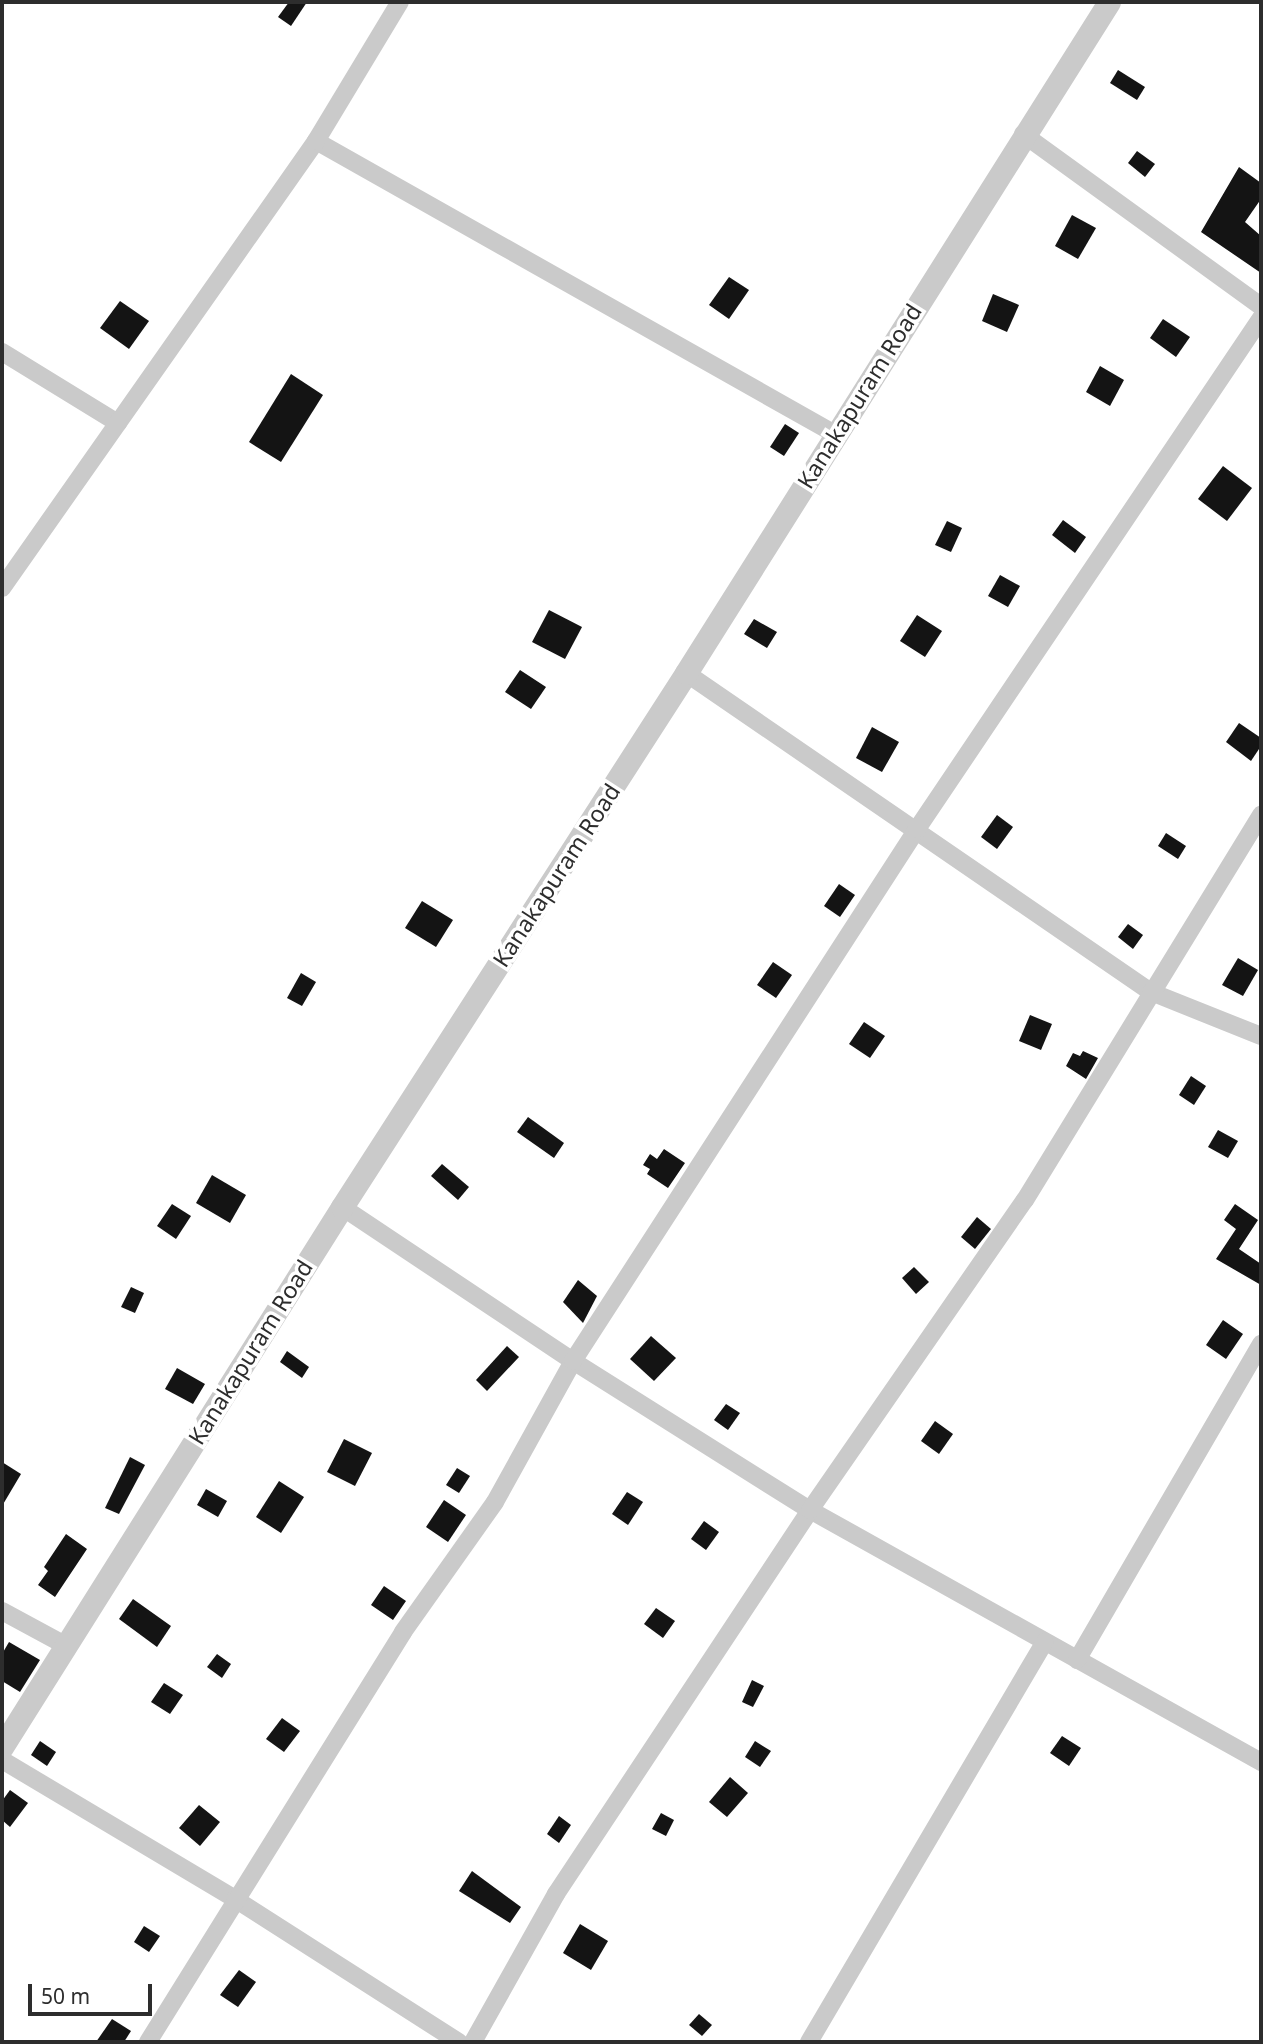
<!DOCTYPE html>
<html>
<head>
<meta charset="utf-8">
<style>
	body { margin:0 }
	#map { position:relative; width:1263px; height:2044px; overflow:hidden; background:#fff; font-family:"Noto Sans",sans-serif }
	div>[style] { position:absolute }
	[style*='--x'] { left:calc(var(--x)*1px); top:calc(var(--y)*1px); width:calc(var(--w)*1px); rotate:calc(var(--a)*1deg) }
	.building>* { inset:0; background:#141414 }
	.minor>* { height:18px; margin:-9px; padding:0 9px; transform-origin:9px; border-radius:9px; background:#cacaca }
	.tertiary>* { height:23px; margin:-11.5px; padding:0 11.5px; transform-origin:11.5px; border-radius:11.5px; background:#cacaca }
	span { translate:-50% -50%; white-space:nowrap; text-align:center; line-height:1.15; -webkit-text-stroke:7px #fff; paint-order:stroke }
	.street-label { font-size:23px; color:#2d2d2d }
	.frame { position:absolute; inset:0; border:4px solid #2d2d2d; pointer-events:none }
	.scale { position:absolute; left:28px; top:1984px; width:124px; height:32px; box-sizing:border-box; border:4px solid #2d2d2d; border-top:0; padding-left:9px; font-size:21px; line-height:24px; white-space:nowrap; color:#2d2d2d; -webkit-text-stroke:5px #fff; paint-order:stroke }
</style>
</head>
<body>
<div id="map">
	<div class="building">
		<i style="clip-path:polygon(289px 2px,307px 2px,291px 26px,278px 17px)"></i>
		<i style="clip-path:polygon(1118px 70px,1145px 87px,1137px 100px,1110px 83px)"></i>
		<i style="clip-path:polygon(1137px 151px,1155px 164px,1145px 177px,1128px 163px)"></i>
		<i style="clip-path:polygon(1239px 167px,1261px 183px,1261px 199px,1245px 222px,1261px 236px,1261px 273px,1201px 232px)"></i>
		<i style="clip-path:polygon(1072px 215px,1096px 228px,1078px 259px,1055px 246px)"></i>
		<i style="clip-path:polygon(729px 277px,749px 290px,729px 319px,709px 305px)"></i>
		<i style="clip-path:polygon(993px 294px,1019px 305px,1007px 332px,982px 321px)"></i>
		<i style="clip-path:polygon(120px 301px,149px 321px,129px 349px,100px 328px)"></i>
		<i style="clip-path:polygon(1163px 319px,1190px 337px,1176px 357px,1150px 338px)"></i>
		<i style="clip-path:polygon(1100px 366px,1124px 380px,1110px 406px,1086px 392px)"></i>
		<i style="clip-path:polygon(291px 374px,323px 395px,281px 462px,249px 442px)"></i>
		<i style="clip-path:polygon(785px 424px,799px 433px,784px 456px,770px 447px)"></i>
		<i style="clip-path:polygon(1223px 466px,1252px 488px,1227px 521px,1198px 499px)"></i>
		<i style="clip-path:polygon(1063px 520px,1086px 537px,1075px 553px,1052px 535px)"></i>
		<i style="clip-path:polygon(947px 521px,962px 528px,951px 552px,935px 545px)"></i>
		<i style="clip-path:polygon(1000px 575px,1020px 586px,1008px 607px,988px 596px)"></i>
		<i style="clip-path:polygon(549px 610px,582px 627px,565px 659px,532px 642px)"></i>
		<i style="clip-path:polygon(917px 615px,942px 631px,925px 657px,900px 641px)"></i>
		<i style="clip-path:polygon(754px 619px,777px 632px,767px 648px,744px 634px)"></i>
		<i style="clip-path:polygon(520px 670px,546px 687px,531px 709px,505px 692px)"></i>
		<i style="clip-path:polygon(1239px 723px,1261px 738px,1261px 746px,1251px 761px,1226px 742px)"></i>
		<i style="clip-path:polygon(872px 727px,899px 742px,882px 772px,856px 758px)"></i>
		<i style="clip-path:polygon(997px 815px,1013px 827px,997px 849px,981px 837px)"></i>
		<i style="clip-path:polygon(1166px 833px,1186px 846px,1178px 859px,1158px 846px)"></i>
		<i style="clip-path:polygon(839px 884px,855px 895px,840px 917px,824px 906px)"></i>
		<i style="clip-path:polygon(422px 901px,453px 920px,436px 947px,405px 928px)"></i>
		<i style="clip-path:polygon(1128px 924px,1143px 935px,1133px 949px,1118px 937px)"></i>
		<i style="clip-path:polygon(1238px 958px,1258px 970px,1243px 996px,1222px 985px)"></i>
		<i style="clip-path:polygon(773px 962px,792px 975px,776px 998px,757px 985px)"></i>
		<i style="clip-path:polygon(301px 973px,316px 982px,302px 1006px,287px 998px)"></i>
		<i style="clip-path:polygon(1030px 1015px,1052px 1024px,1041px 1050px,1019px 1041px)"></i>
		<i style="clip-path:polygon(864px 1022px,885px 1036px,870px 1058px,849px 1044px)"></i>
		<i style="clip-path:polygon(1083px 1051px,1098px 1058px,1086px 1079px,1066px 1066px,1073px 1053px,1080px 1056px)"></i>
		<i style="clip-path:polygon(1191px 1076px,1206px 1086px,1194px 1105px,1179px 1095px)"></i>
		<i style="clip-path:polygon(528px 1117px,564px 1143px,554px 1158px,517px 1132px)"></i>
		<i style="clip-path:polygon(1218px 1130px,1238px 1141px,1228px 1158px,1208px 1147px)"></i>
		<i style="clip-path:polygon(664px 1149px,685px 1163px,668px 1188px,647px 1174px,650px 1169px,643px 1165px,650px 1154px,657px 1159px)"></i>
		<i style="clip-path:polygon(442px 1164px,469px 1187px,458px 1200px,431px 1176px)"></i>
		<i style="clip-path:polygon(212px 1175px,246px 1195px,230px 1223px,196px 1203px)"></i>
		<i style="clip-path:polygon(172px 1204px,191px 1216px,176px 1239px,157px 1226px)"></i>
		<i style="clip-path:polygon(1235px 1204px,1258px 1220px,1239px 1249px,1261px 1264px,1261px 1285px,1216px 1259px,1236px 1229px,1224px 1220px)"></i>
		<i style="clip-path:polygon(977px 1217px,991px 1229px,975px 1249px,961px 1237px)"></i>
		<i style="clip-path:polygon(914px 1267px,929px 1282px,916px 1294px,902px 1278px)"></i>
		<i style="clip-path:polygon(578px 1280px,597px 1296px,583px 1323px,563px 1302px)"></i>
		<i style="clip-path:polygon(131px 1287px,144px 1293px,135px 1313px,121px 1307px)"></i>
		<i style="clip-path:polygon(1223px 1320px,1243px 1334px,1226px 1359px,1206px 1345px)"></i>
		<i style="clip-path:polygon(651px 1336px,676px 1358px,654px 1381px,630px 1359px)"></i>
		<i style="clip-path:polygon(507px 1346px,519px 1357px,487px 1391px,476px 1380px)"></i>
		<i style="clip-path:polygon(287px 1351px,309px 1367px,302px 1378px,280px 1362px)"></i>
		<i style="clip-path:polygon(177px 1368px,205px 1384px,193px 1404px,165px 1389px)"></i>
		<i style="clip-path:polygon(726px 1404px,740px 1413px,728px 1430px,714px 1420px)"></i>
		<i style="clip-path:polygon(935px 1421px,953px 1434px,939px 1454px,921px 1441px)"></i>
		<i style="clip-path:polygon(344px 1439px,372px 1453px,355px 1486px,327px 1472px)"></i>
		<i style="clip-path:polygon(130px 1457px,145px 1465px,119px 1514px,105px 1508px)"></i>
		<i style="clip-path:polygon(2px 1462px,21px 1474px,2px 1506px)"></i>
		<i style="clip-path:polygon(457px 1468px,470px 1476px,459px 1493px,446px 1485px)"></i>
		<i style="clip-path:polygon(279px 1481px,304px 1497px,281px 1533px,256px 1517px)"></i>
		<i style="clip-path:polygon(206px 1489px,227px 1501px,218px 1517px,197px 1505px)"></i>
		<i style="clip-path:polygon(627px 1492px,643px 1502px,628px 1525px,612px 1514px)"></i>
		<i style="clip-path:polygon(444px 1500px,466px 1515px,448px 1542px,426px 1527px)"></i>
		<i style="clip-path:polygon(704px 1521px,719px 1532px,706px 1550px,691px 1539px)"></i>
		<i style="clip-path:polygon(66px 1534px,87px 1549px,55px 1597px,38px 1585px,48px 1571px,44px 1567px)"></i>
		<i style="clip-path:polygon(384px 1586px,406px 1601px,393px 1620px,371px 1605px)"></i>
		<i style="clip-path:polygon(133px 1599px,171px 1626px,157px 1647px,119px 1619px)"></i>
		<i style="clip-path:polygon(656px 1608px,675px 1621px,663px 1638px,644px 1624px)"></i>
		<i style="clip-path:polygon(9px 1642px,40px 1660px,20px 1692px,2px 1681px,2px 1654px)"></i>
		<i style="clip-path:polygon(217px 1654px,231px 1664px,222px 1678px,207px 1667px)"></i>
		<i style="clip-path:polygon(752px 1680px,764px 1686px,753px 1707px,742px 1702px)"></i>
		<i style="clip-path:polygon(164px 1683px,183px 1695px,170px 1714px,151px 1702px)"></i>
		<i style="clip-path:polygon(282px 1718px,300px 1731px,284px 1752px,266px 1739px)"></i>
		<i style="clip-path:polygon(1062px 1736px,1081px 1748px,1069px 1766px,1050px 1753px)"></i>
		<i style="clip-path:polygon(40px 1741px,56px 1752px,47px 1766px,31px 1755px)"></i>
		<i style="clip-path:polygon(755px 1741px,771px 1751px,760px 1767px,745px 1757px)"></i>
		<i style="clip-path:polygon(730px 1777px,748px 1793px,727px 1817px,709px 1802px)"></i>
		<i style="clip-path:polygon(10px 1790px,28px 1803px,10px 1827px,2px 1820px,2px 1801px)"></i>
		<i style="clip-path:polygon(199px 1805px,220px 1822px,200px 1846px,179px 1828px)"></i>
		<i style="clip-path:polygon(661px 1813px,674px 1820px,666px 1836px,652px 1829px)"></i>
		<i style="clip-path:polygon(559px 1816px,571px 1825px,559px 1843px,547px 1834px)"></i>
		<i style="clip-path:polygon(472px 1871px,521px 1907px,510px 1923px,459px 1891px)"></i>
		<i style="clip-path:polygon(580px 1924px,608px 1941px,591px 1970px,563px 1953px)"></i>
		<i style="clip-path:polygon(144px 1926px,160px 1936px,149px 1952px,134px 1942px)"></i>
		<i style="clip-path:polygon(239px 1970px,256px 1982px,238px 2007px,220px 1995px)"></i>
		<i style="clip-path:polygon(699px 2014px,712px 2025px,702px 2036px,689px 2025px)"></i>
		<i style="clip-path:polygon(112px 2019px,131px 2031px,124px 2042px,96px 2042px)"></i>
	</div>
	<div class="minor">
		<i style="--x:1023;--y:134;--w:294;--a:35.9"></i>
		<i style="--x:316;--y:141;--w:596;--a:29.45"></i>
		<i style="--x:2;--y:352;--w:136;--a:31.5"></i>
		<i style="--x:2;--y:588;--w:546;--a:-54.91"></i>
		<i style="--x:316;--y:141;--w:162;--a:-58.9"></i>
		<i style="--x:686;--y:673;--w:564;--a:34.45"></i>
		<i style="--x:1151;--y:992;--w:118;--a:21.8"></i>
		<i style="--x:342;--y:1207;--w:278;--a:33.7"></i>
		<i style="--x:573;--y:1361;--w:280;--a:32.2"></i>
		<i style="--x:810;--y:1510;--w:517;--a:29.19"></i>
		<i style="--x:2;--y:1611;--w:72;--a:28.4"></i>
		<i style="--x:1077;--y:1660;--w:366;--a:-59.8"></i>
		<i style="--x:2;--y:1760;--w:271;--a:30.8"></i>
		<i style="--x:235;--y:1899;--w:266;--a:32.6"></i>
		<i style="--x:148;--y:2042;--w:483;--a:-58.1"></i>
		<i style="--x:403;--y:1632;--w:159;--a:-54.7"></i>
		<i style="--x:495;--y:1502;--w:161;--a:-61"></i>
		<i style="--x:573;--y:1361;--w:634;--a:-57.11"></i>
		<i style="--x:917;--y:829;--w:616;--a:-56.05"></i>
		<i style="--x:473;--y:2042;--w:170;--a:-60.7"></i>
		<i style="--x:556;--y:1894;--w:460;--a:-56.5"></i>
		<i style="--x:810;--y:1510;--w:377;--a:-55.3"></i>
		<i style="--x:1025;--y:1200;--w:452;--a:-58.5"></i>
		<i style="--x:809;--y:2042;--w:464;--a:-59.5"></i>
	</div>
	<div class="tertiary">
		<i style="--x:2;--y:1747;--w:638;--a:-57.8"></i>
		<i style="--x:342;--y:1207;--w:635;--a:-57.21"></i>
		<i style="--x:686;--y:673;--w:793;--a:-57.77"></i>
	</div>
	<div class="street-label">
		<span style="left:859px;top:396px;rotate:-58deg">Kanakapuram Road</span>
		<span style="left:556px;top:875px;rotate:-57deg">Kanakapuram Road</span>
		<span style="left:250px;top:1352px;rotate:-58deg">Kanakapuram Road</span>
	</div>
	<div class="frame"></div>
	<div class="scale">50 m</div>
</div>
</body>
</html>
